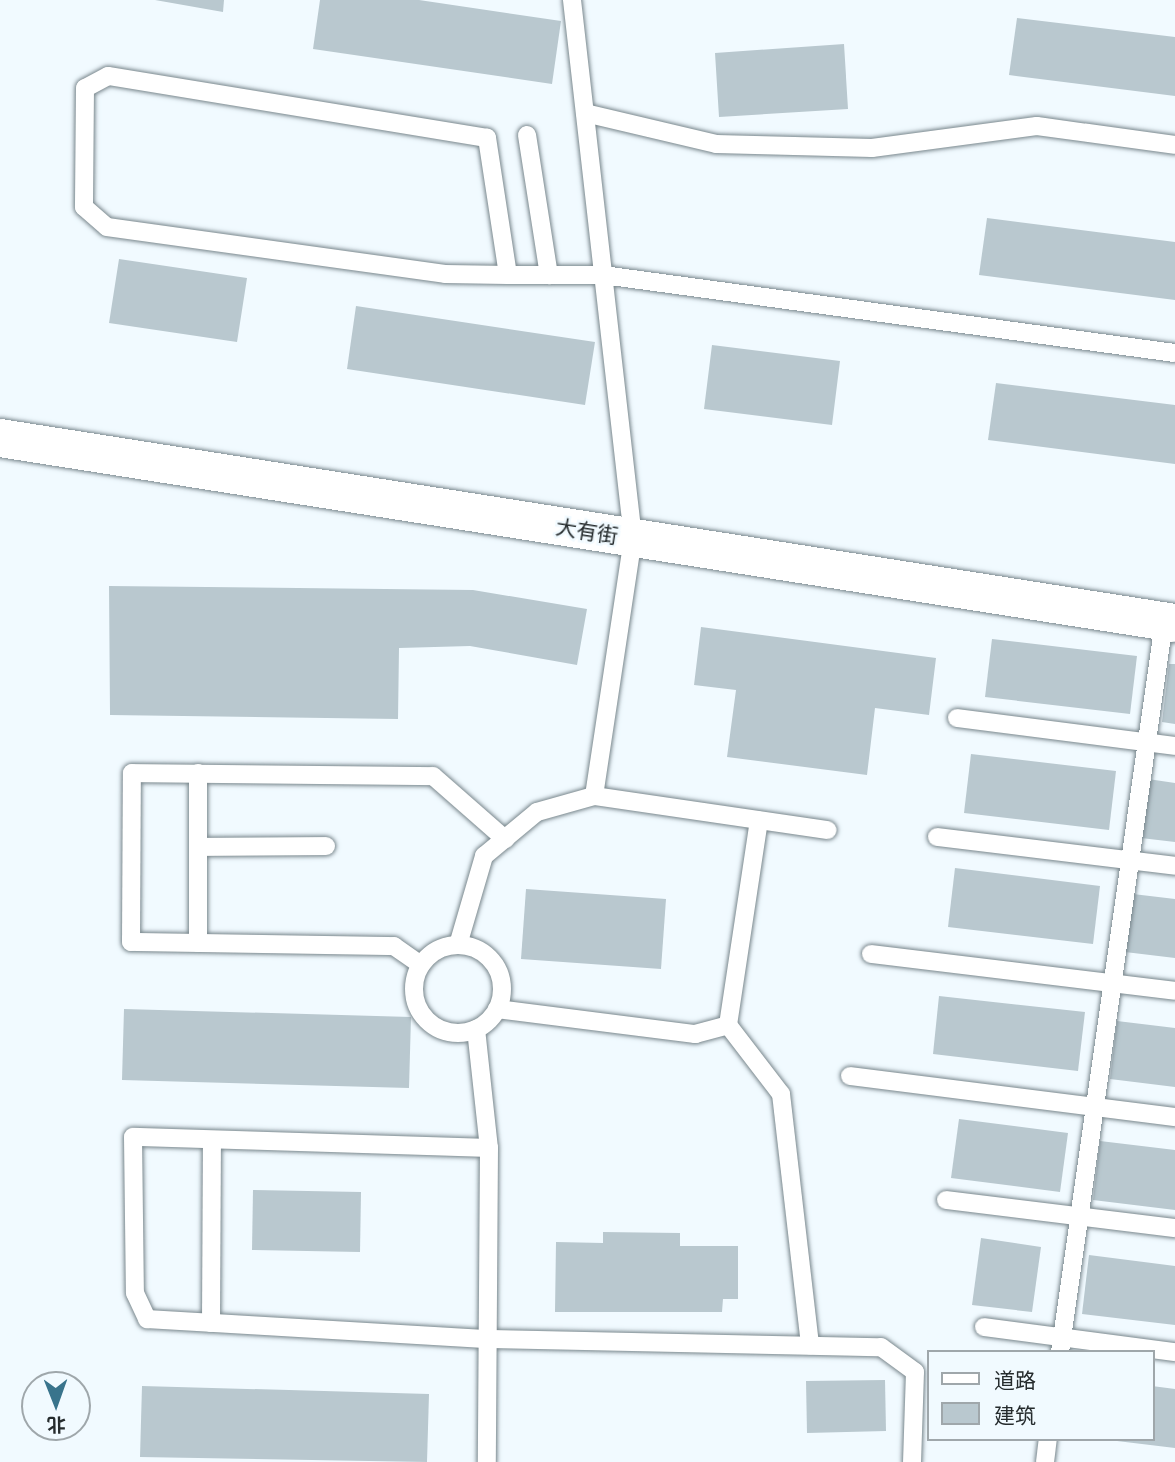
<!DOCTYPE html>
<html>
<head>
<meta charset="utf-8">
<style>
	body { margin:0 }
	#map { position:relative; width:1175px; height:1462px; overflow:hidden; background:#f1faff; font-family:"IBM Plex Sans","Noto Sans SC",sans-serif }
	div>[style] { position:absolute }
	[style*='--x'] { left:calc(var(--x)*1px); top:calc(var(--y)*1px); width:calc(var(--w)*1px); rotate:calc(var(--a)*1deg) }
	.building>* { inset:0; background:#b9c8cf }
	.roads { filter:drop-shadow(0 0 2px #79878d) drop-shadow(0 0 2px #79878d) }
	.service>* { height:18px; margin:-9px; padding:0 9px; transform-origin:9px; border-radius:9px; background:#fff }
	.service>.ring { margin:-9px; padding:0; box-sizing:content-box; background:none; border:18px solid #fff; border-radius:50% }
	.tertiary>* { height:38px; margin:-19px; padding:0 19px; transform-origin:19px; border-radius:19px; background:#fff }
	span { translate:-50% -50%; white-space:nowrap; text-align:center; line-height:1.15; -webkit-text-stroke:5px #f1faff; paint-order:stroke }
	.street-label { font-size:21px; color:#252b2d }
	.legend { position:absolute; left:927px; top:1350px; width:228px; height:91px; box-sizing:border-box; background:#f1faff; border:2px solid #9fa7ab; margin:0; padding:9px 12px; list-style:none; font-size:21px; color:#252b2d }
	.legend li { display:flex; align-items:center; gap:14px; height:35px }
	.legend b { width:35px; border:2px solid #9fa7ab }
	.north { position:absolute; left:21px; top:1371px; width:70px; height:70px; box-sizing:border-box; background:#f1faff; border:2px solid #9fa7ab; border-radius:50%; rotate:179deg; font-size:19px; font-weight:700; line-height:28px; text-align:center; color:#252b2d }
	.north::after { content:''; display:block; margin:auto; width:24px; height:32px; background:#39748c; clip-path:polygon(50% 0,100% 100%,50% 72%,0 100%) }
</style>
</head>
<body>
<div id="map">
	<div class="building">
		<i style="clip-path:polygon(155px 0,224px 0,223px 12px)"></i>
		<i style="clip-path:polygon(320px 0,419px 0,561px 21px,552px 84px,313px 49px)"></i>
		<i style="clip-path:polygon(1017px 18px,1175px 37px,1175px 96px,1009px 75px)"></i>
		<i style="clip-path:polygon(844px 44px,848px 109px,719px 117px,715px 53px)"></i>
		<i style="clip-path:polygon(987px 218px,1175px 242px,1175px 300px,979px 275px)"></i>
		<i style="clip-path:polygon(119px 259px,247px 278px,237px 342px,109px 323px)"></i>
		<i style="clip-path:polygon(356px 306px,595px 342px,585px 405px,347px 369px)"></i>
		<i style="clip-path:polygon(712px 345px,840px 361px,832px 425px,704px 409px)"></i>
		<i style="clip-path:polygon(996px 383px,1175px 405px,1175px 464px,988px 440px)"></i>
		<i style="clip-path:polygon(109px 586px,473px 590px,587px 609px,577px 665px,470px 646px,399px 648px,398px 719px,110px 715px)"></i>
		<i style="clip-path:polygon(701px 627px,936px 658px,929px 715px,875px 708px,867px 775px,727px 757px,736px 690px,694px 685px)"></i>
		<i style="clip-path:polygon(992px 639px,1137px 656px,1130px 714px,985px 697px)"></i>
		<i style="clip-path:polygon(1169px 664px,1175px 664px,1175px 724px,1162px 722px)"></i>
		<i style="clip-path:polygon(971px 754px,1116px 771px,1109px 830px,964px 813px)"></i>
		<i style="clip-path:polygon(1148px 779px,1175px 783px,1175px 842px,1141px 838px)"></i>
		<i style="clip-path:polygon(955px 868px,1100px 886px,1093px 944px,948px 927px)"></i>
		<i style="clip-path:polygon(526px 889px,666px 899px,661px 969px,521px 959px)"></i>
		<i style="clip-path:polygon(1133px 894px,1175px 899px,1175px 958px,1125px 952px)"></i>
		<i style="clip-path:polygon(939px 996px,1085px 1012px,1078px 1071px,933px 1054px)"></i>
		<i style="clip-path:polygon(124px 1009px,411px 1017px,409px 1088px,122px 1080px)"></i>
		<i style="clip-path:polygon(1117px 1021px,1175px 1028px,1175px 1087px,1110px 1079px)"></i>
		<i style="clip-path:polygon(959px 1119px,1068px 1133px,1060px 1192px,951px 1178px)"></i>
		<i style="clip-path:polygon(1100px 1141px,1175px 1150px,1175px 1210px,1093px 1200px)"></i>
		<i style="clip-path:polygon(253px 1190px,361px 1192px,360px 1252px,252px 1250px)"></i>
		<i style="clip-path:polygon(603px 1232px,680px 1233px,680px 1246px,738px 1246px,738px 1299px,723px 1299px,722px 1312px,555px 1312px,556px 1242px,603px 1243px)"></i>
		<i style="clip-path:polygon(981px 1238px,1041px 1247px,1032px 1312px,972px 1305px)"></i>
		<i style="clip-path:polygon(1089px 1255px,1175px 1266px,1175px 1325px,1082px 1314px)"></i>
		<i style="clip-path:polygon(885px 1380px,886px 1431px,807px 1433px,806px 1381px)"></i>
		<i style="clip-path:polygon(142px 1386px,429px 1394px,427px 1462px,140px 1457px)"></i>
		<i style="clip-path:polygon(1152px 1386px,1175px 1389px,1175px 1448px,1117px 1441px,1152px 1439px)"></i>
	</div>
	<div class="roads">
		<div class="service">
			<i style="--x:572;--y:0;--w:541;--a:83.53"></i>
			<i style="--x:633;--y:538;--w:261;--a:98.6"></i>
			<i style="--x:585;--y:113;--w:135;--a:13.3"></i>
			<i style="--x:716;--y:144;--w:156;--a:1.5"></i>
			<i style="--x:872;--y:148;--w:166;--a:-7.6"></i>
			<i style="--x:1037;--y:126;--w:139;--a:7.8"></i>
			<i style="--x:527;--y:135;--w:142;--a:81.1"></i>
			<i style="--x:508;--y:275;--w:139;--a:-98.7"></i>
			<i style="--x:487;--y:138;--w:384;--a:-170.7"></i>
			<i style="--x:108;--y:76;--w:26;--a:152"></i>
			<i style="--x:85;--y:88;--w:119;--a:90.5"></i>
			<i style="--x:84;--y:207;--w:30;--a:41"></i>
			<i style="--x:107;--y:227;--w:341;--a:7.9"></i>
			<i style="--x:445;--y:274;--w:63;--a:0.9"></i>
			<i style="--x:508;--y:275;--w:95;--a:0"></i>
			<i style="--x:603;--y:275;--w:577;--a:7.77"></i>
			<i style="--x:957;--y:718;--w:220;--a:7.3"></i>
			<i style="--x:198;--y:773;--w:170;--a:90"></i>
			<i style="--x:937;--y:837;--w:240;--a:6.9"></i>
			<i style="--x:198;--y:847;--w:128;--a:-0.4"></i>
			<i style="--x:458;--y:945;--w:93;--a:-73.7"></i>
			<i style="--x:484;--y:856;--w:69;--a:-39.7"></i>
			<i style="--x:537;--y:812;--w:59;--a:-15.7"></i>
			<i style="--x:594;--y:796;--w:236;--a:8.3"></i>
			<i class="ring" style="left:414px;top:945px;width:70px;height:70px"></i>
			<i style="--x:871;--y:954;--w:306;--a:6.9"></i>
			<i style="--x:421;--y:965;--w:33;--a:-145"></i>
			<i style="--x:394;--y:946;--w:263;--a:-179.1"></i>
			<i style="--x:131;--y:942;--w:169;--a:-89.7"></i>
			<i style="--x:132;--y:773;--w:301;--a:0.6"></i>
			<i style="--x:433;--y:776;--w:96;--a:41.2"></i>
			<i style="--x:497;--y:1009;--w:200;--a:7.2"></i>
			<i style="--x:695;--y:1034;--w:34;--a:-15"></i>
			<i style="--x:728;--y:1025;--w:207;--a:-81.4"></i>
			<i style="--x:728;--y:1025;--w:87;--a:52.5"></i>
			<i style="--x:781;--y:1094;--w:253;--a:83.4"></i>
			<i style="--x:476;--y:1029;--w:120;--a:83.8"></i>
			<i style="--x:489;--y:1148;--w:314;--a:90.4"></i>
			<i style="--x:850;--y:1076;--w:328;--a:7.2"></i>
			<i style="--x:489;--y:1148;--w:356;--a:-178.2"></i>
			<i style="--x:133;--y:1137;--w:156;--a:89.3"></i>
			<i style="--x:135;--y:1293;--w:29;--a:65"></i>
			<i style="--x:147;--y:1319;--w:342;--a:3.4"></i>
			<i style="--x:488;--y:1339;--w:393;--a:1.2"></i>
			<i style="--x:881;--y:1347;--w:42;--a:36.3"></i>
			<i style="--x:915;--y:1372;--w:90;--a:91.9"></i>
			<i style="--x:946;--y:1200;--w:231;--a:7"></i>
			<i style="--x:211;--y:1323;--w:183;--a:-89.7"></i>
			<i style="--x:984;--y:1327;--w:193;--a:7.5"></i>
			<i style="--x:1060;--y:1352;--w:737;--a:-81.89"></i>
			<i style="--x:1045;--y:1462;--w:23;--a:-83"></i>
		</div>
		<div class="tertiary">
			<i style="--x:0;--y:438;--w:1189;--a:8.95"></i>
		</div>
	</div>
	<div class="street-label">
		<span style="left:587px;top:531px;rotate:9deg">大有街</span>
	</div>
	<ul class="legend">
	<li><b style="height:9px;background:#fff"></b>道路</li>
	<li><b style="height:19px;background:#b9c8cf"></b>建筑</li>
	</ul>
	<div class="north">北</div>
</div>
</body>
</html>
